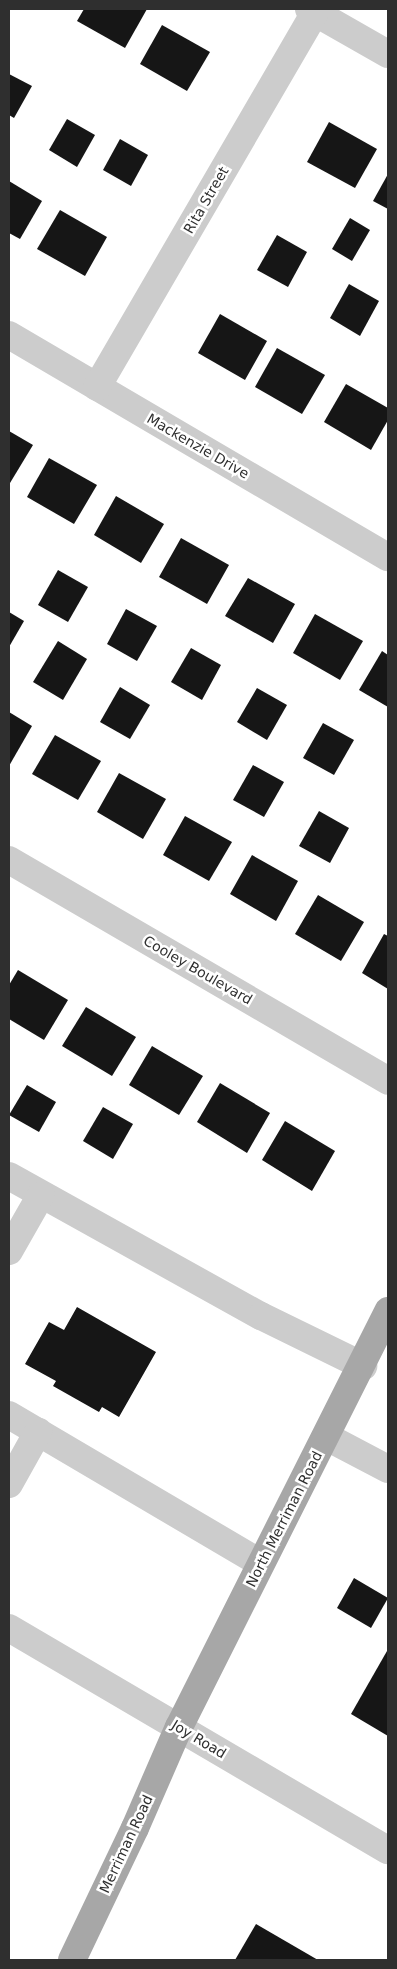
<!DOCTYPE html>
<html>
<head>
<meta charset="utf-8">
<style>
	body { margin:0 }
	#map { position:relative; width:397px; height:1969px; overflow:hidden; background:#fff; font-family:"DejaVu Sans",sans-serif }
	div>[style] { position:absolute }
	[style*='--x'] { left:calc(var(--x)*1px); top:calc(var(--y)*1px); width:calc(var(--w)*1px); rotate:calc(var(--a)*1deg) }
	.building>* { inset:0; background:#161616 }
	.minor>* { height:28px; margin:-14px; padding:0 14px; transform-origin:14px; border-radius:14px; background:#ccc }
	.major>* { height:28px; margin:-14px; padding:0 14px; transform-origin:14px; border-radius:14px; background:#a7a7a7 }
	span { translate:-50% -50%; white-space:nowrap; text-align:center; line-height:1.15; -webkit-text-stroke:5px #fff; paint-order:stroke }
	.street-label { font-size:14px; color:#2f2f2f }
	.frame { position:absolute; inset:0; border:10px solid #2f2f2f; pointer-events:none }
</style>
</head>
<body>
<div id="map">
	<div class="building">
		<i style="clip-path:polygon(84px 9px,147px 9px,125px 48px,77px 21px)"></i>
		<i style="clip-path:polygon(162px 25px,210px 52px,187px 91px,140px 64px)"></i>
		<i style="clip-path:polygon(9px 74px,32px 86px,14px 118px,9px 115px)"></i>
		<i style="clip-path:polygon(67px 119px,95px 135px,77px 167px,49px 150px)"></i>
		<i style="clip-path:polygon(329px 122px,377px 149px,355px 188px,307px 162px)"></i>
		<i style="clip-path:polygon(120px 139px,148px 155px,131px 186px,103px 170px)"></i>
		<i style="clip-path:polygon(388px 174px,388px 209px,373px 201px)"></i>
		<i style="clip-path:polygon(9px 181px,42px 201px,20px 239px,9px 233px)"></i>
		<i style="clip-path:polygon(60px 210px,107px 237px,85px 276px,37px 249px)"></i>
		<i style="clip-path:polygon(350px 218px,370px 230px,352px 261px,332px 249px)"></i>
		<i style="clip-path:polygon(277px 235px,307px 252px,288px 287px,257px 270px)"></i>
		<i style="clip-path:polygon(349px 284px,379px 301px,360px 336px,330px 318px)"></i>
		<i style="clip-path:polygon(220px 314px,267px 341px,245px 380px,198px 353px)"></i>
		<i style="clip-path:polygon(277px 348px,325px 375px,302px 414px,255px 387px)"></i>
		<i style="clip-path:polygon(346px 384px,388px 408px,388px 420px,371px 450px,324px 422px)"></i>
		<i style="clip-path:polygon(9px 431px,33px 445px,10px 483px,9px 483px)"></i>
		<i style="clip-path:polygon(49px 458px,97px 485px,74px 524px,27px 497px)"></i>
		<i style="clip-path:polygon(116px 496px,164px 524px,141px 563px,94px 535px)"></i>
		<i style="clip-path:polygon(181px 538px,229px 565px,207px 604px,159px 577px)"></i>
		<i style="clip-path:polygon(58px 570px,88px 587px,68px 622px,38px 605px)"></i>
		<i style="clip-path:polygon(248px 578px,295px 604px,273px 643px,225px 616px)"></i>
		<i style="clip-path:polygon(126px 609px,157px 626px,137px 661px,107px 644px)"></i>
		<i style="clip-path:polygon(9px 612px,24px 621px,9px 647px)"></i>
		<i style="clip-path:polygon(315px 614px,363px 641px,340px 680px,293px 653px)"></i>
		<i style="clip-path:polygon(58px 641px,87px 659px,63px 700px,33px 682px)"></i>
		<i style="clip-path:polygon(191px 648px,221px 665px,202px 700px,171px 682px)"></i>
		<i style="clip-path:polygon(382px 651px,388px 655px,388px 707px,359px 690px)"></i>
		<i style="clip-path:polygon(120px 687px,150px 705px,130px 739px,100px 722px)"></i>
		<i style="clip-path:polygon(257px 688px,287px 705px,267px 740px,237px 722px)"></i>
		<i style="clip-path:polygon(9px 712px,32px 726px,9px 766px)"></i>
		<i style="clip-path:polygon(323px 723px,354px 740px,334px 775px,303px 758px)"></i>
		<i style="clip-path:polygon(55px 735px,101px 761px,78px 800px,32px 774px)"></i>
		<i style="clip-path:polygon(253px 765px,284px 782px,264px 817px,233px 800px)"></i>
		<i style="clip-path:polygon(119px 773px,166px 799px,143px 839px,97px 812px)"></i>
		<i style="clip-path:polygon(319px 811px,349px 828px,330px 863px,299px 846px)"></i>
		<i style="clip-path:polygon(185px 816px,232px 842px,209px 881px,163px 855px)"></i>
		<i style="clip-path:polygon(252px 855px,298px 881px,276px 921px,230px 894px)"></i>
		<i style="clip-path:polygon(318px 895px,364px 922px,341px 961px,295px 934px)"></i>
		<i style="clip-path:polygon(384px 934px,388px 936px,388px 989px,362px 973px)"></i>
		<i style="clip-path:polygon(18px 970px,68px 1000px,44px 1040px,9px 1019px,9px 985px)"></i>
		<i style="clip-path:polygon(86px 1007px,136px 1037px,112px 1076px,62px 1046px)"></i>
		<i style="clip-path:polygon(152px 1046px,203px 1076px,179px 1115px,129px 1085px)"></i>
		<i style="clip-path:polygon(220px 1083px,270px 1113px,247px 1153px,197px 1122px)"></i>
		<i style="clip-path:polygon(27px 1085px,56px 1102px,39px 1132px,9px 1115px)"></i>
		<i style="clip-path:polygon(103px 1107px,133px 1124px,113px 1159px,83px 1141px)"></i>
		<i style="clip-path:polygon(285px 1121px,335px 1151px,312px 1191px,262px 1160px)"></i>
		<i style="clip-path:polygon(77px 1307px,156px 1352px,119px 1417px,102px 1407px,99px 1412px,53px 1386px,56px 1381px,25px 1364px,49px 1322px,64px 1330px)"></i>
		<i style="clip-path:polygon(354px 1578px,388px 1598px,371px 1628px,337px 1608px)"></i>
		<i style="clip-path:polygon(387px 1651px,388px 1652px,388px 1736px,351px 1714px)"></i>
		<i style="clip-path:polygon(256px 1924px,318px 1960px,235px 1960px)"></i>
	</div>
	<div class="minor">
		<i style="--x:309;--y:9;--w:91;--a:29.7"></i>
		<i style="--x:9;--y:335;--w:439;--a:30.4"></i>
		<i style="--x:97;--y:387;--w:434;--a:-59.8"></i>
		<i style="--x:9;--y:860;--w:439;--a:30.2"></i>
		<i style="--x:9;--y:1176;--w:288;--a:29.1"></i>
		<i style="--x:261;--y:1316;--w:114;--a:26.1"></i>
		<i style="--x:9;--y:1251;--w:64;--a:-60.3"></i>
		<i style="--x:9;--y:1415;--w:291;--a:30.5"></i>
		<i style="--x:327;--y:1437;--w:69;--a:27.7"></i>
		<i style="--x:9;--y:1484;--w:60;--a:-60.9"></i>
		<i style="--x:9;--y:1628;--w:439;--a:30.4"></i>
	</div>
	<div class="major">
		<i style="--x:72;--y:1960;--w:146;--a:-64.5"></i>
		<i style="--x:135;--y:1828;--w:110;--a:-66.5"></i>
		<i style="--x:179;--y:1727;--w:466;--a:-63.3"></i>
	</div>
	<div class="street-label">
		<span style="left:206px;top:200px;rotate:-60deg">Rita Street</span>
		<span style="left:198px;top:446px;rotate:30deg">Mackenzie Drive</span>
		<span style="left:198px;top:970px;rotate:30deg">Cooley Boulevard</span>
		<span style="left:284px;top:1519px;rotate:-63deg">North Merriman Road</span>
		<span style="left:199px;top:1739px;rotate:31deg">Joy Road</span>
		<span style="left:126px;top:1844px;rotate:-65deg">Merriman Road</span>
	</div>
	<div class="frame"></div>
</div>
</body>
</html>
